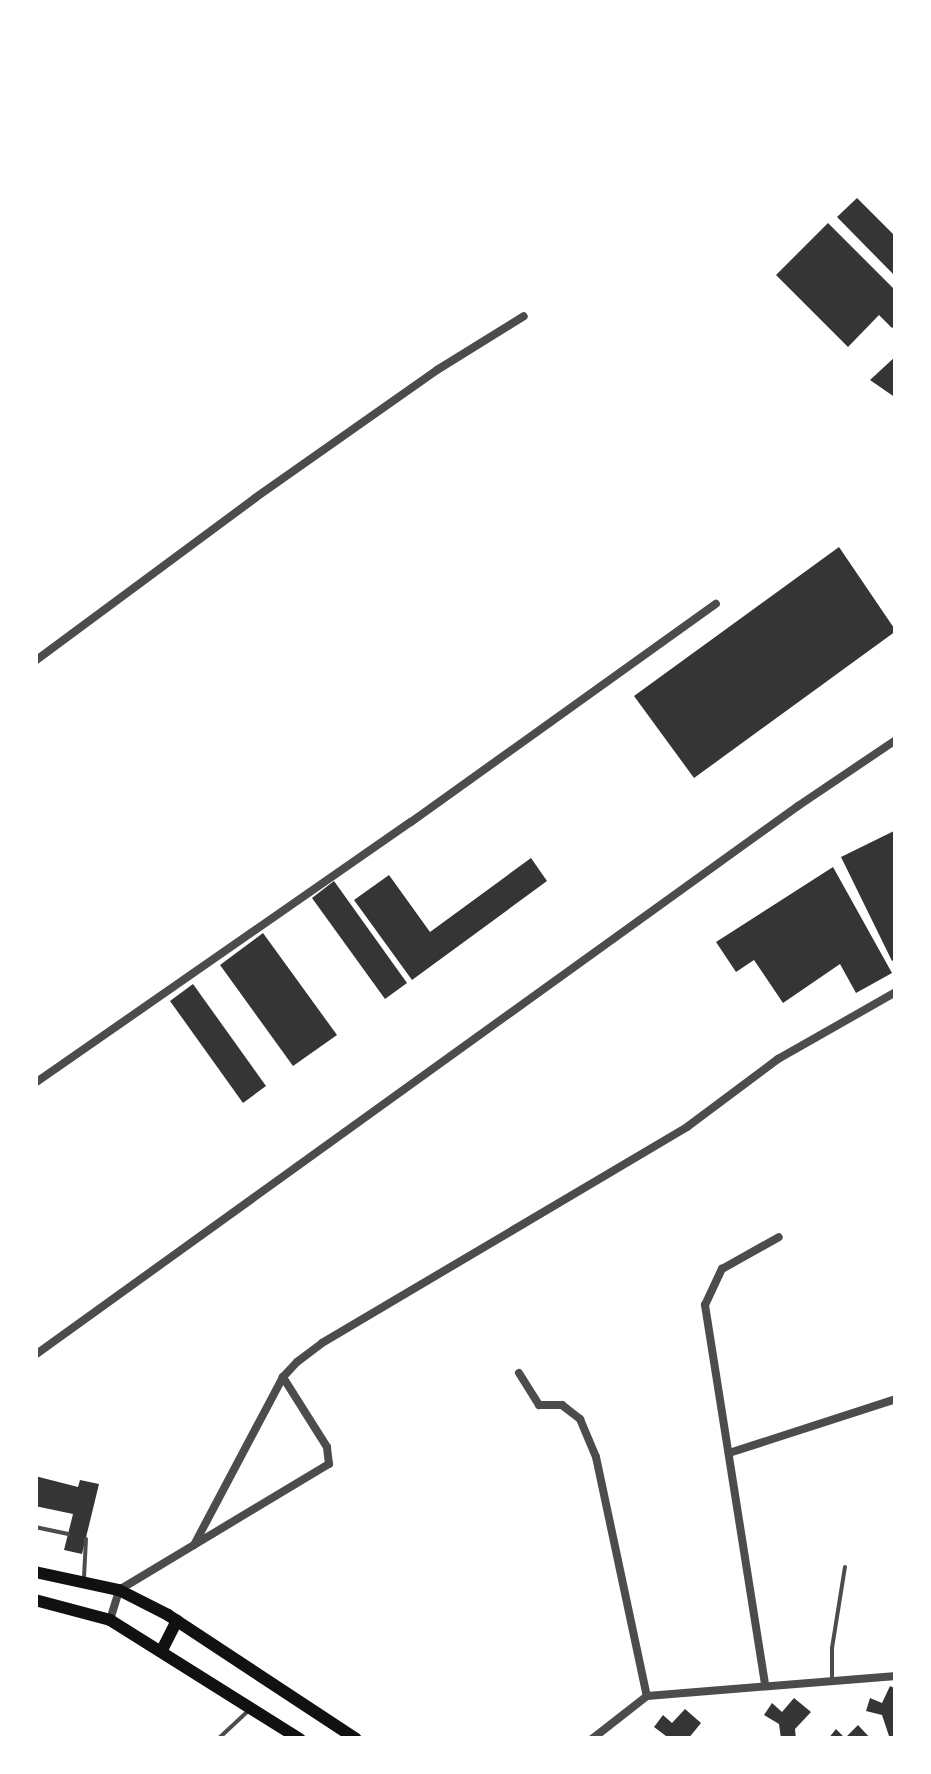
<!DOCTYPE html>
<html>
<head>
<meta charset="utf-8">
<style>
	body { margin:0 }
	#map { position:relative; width:931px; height:1774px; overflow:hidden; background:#fff; font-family:"Public Sans",sans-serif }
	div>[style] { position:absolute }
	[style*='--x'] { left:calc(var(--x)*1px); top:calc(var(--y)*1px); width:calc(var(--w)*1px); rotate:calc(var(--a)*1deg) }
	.building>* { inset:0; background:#353535 }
	.service>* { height:4px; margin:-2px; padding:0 2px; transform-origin:2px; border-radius:2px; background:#4c4c4c }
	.minor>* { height:8px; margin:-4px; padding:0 4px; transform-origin:4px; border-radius:4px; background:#4c4c4c }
	.primary>* { height:12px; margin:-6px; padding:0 6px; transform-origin:6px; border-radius:6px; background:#111 }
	span { translate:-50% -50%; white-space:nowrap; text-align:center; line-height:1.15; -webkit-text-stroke:10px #fff; paint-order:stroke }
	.frame { position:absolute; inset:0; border:38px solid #fff; pointer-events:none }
</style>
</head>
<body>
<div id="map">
	<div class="building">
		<i style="clip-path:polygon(857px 198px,896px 237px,896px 277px,837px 217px)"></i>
		<i style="clip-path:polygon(828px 223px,896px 291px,896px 324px,892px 328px,879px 315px,848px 347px,776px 275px)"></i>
		<i style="clip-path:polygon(896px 356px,896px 398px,870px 380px)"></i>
		<i style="clip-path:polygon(839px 547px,896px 631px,694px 778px,634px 696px)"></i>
		<i style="clip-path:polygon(896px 830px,896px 959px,892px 961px,841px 857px)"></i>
		<i style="clip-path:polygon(531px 858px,547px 881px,412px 980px,354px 900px,389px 875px,430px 932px)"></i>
		<i style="clip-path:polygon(833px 867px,892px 973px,856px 993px,840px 964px,783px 1003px,754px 960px,736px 972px,716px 942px)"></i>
		<i style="clip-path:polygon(334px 881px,407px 983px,385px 999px,312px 898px)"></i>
		<i style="clip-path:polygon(263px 933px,337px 1035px,293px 1066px,220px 965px)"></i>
		<i style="clip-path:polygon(193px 984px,266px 1086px,243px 1103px,170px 1001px)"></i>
		<i style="clip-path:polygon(35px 1476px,78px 1487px,80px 1480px,99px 1484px,82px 1554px,64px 1550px,73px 1514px,35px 1506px)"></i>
		<i style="clip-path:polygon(890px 1686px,896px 1689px,896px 1739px,890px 1739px,882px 1715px,866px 1711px,870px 1698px,882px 1703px)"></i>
		<i style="clip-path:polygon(794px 1698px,811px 1712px,795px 1729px,796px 1739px,781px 1739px,779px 1724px,764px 1715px,772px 1703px,782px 1712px)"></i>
		<i style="clip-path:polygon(685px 1709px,701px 1723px,688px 1739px,670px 1739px,654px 1727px,663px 1715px,672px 1723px)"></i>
		<i style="clip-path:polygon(858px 1725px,871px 1739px,828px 1739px,836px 1729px,845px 1738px)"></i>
	</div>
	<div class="service">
		<i style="--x:35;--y:1527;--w:34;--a:12"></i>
		<i style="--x:84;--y:1577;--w:38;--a:-87"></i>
		<i style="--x:832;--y:1680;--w:32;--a:-90"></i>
		<i style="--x:832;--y:1648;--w:82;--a:-80.9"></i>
		<i style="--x:218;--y:1739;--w:40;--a:-43"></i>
	</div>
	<div class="minor">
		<i style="--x:35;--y:661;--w:274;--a:-36.5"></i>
		<i style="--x:255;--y:498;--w:223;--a:-35.1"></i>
		<i style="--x:437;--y:370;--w:102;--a:-31.8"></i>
		<i style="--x:35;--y:1083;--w:458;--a:-34.8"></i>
		<i style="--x:411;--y:822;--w:375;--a:-35.6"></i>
		<i style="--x:35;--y:1355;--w:940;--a:-35.74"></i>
		<i style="--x:798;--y:806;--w:118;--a:-34"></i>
		<i style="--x:519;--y:1373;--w:38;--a:58"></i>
		<i style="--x:539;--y:1405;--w:23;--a:0"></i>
		<i style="--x:562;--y:1405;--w:23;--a:38"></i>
		<i style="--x:580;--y:1419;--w:41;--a:67.2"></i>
		<i style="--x:596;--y:1457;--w:244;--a:78"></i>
		<i style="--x:729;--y:1453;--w:176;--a:-17.9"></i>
		<i style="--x:194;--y:1545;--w:190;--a:-62.1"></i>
		<i style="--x:110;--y:1620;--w:31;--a:-73"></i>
		<i style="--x:119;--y:1590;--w:245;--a:-31"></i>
		<i style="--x:329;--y:1464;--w:17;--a:-97"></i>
		<i style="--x:327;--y:1447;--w:83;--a:-122.2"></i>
		<i style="--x:283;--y:1377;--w:21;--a:-47"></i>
		<i style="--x:297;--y:1362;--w:31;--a:-37"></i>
		<i style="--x:322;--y:1343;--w:424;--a:-30.6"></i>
		<i style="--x:687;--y:1127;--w:114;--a:-36.8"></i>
		<i style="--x:778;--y:1059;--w:136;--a:-29.6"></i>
		<i style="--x:765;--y:1684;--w:384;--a:-99"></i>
		<i style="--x:705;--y:1305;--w:40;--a:-65"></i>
		<i style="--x:722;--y:1269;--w:65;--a:-29.3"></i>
		<i style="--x:592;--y:1739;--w:70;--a:-38"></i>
		<i style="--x:647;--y:1696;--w:250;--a:-4.6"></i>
	</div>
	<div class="primary">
		<i style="--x:35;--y:1572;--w:86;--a:12.1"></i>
		<i style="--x:119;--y:1590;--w:55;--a:27"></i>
		<i style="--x:168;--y:1615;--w:225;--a:33.4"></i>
		<i style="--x:35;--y:1600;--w:78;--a:14.9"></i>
		<i style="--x:110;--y:1620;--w:224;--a:32.1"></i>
		<i style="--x:162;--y:1650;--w:33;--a:-63"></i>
	</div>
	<div class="frame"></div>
</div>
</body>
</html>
